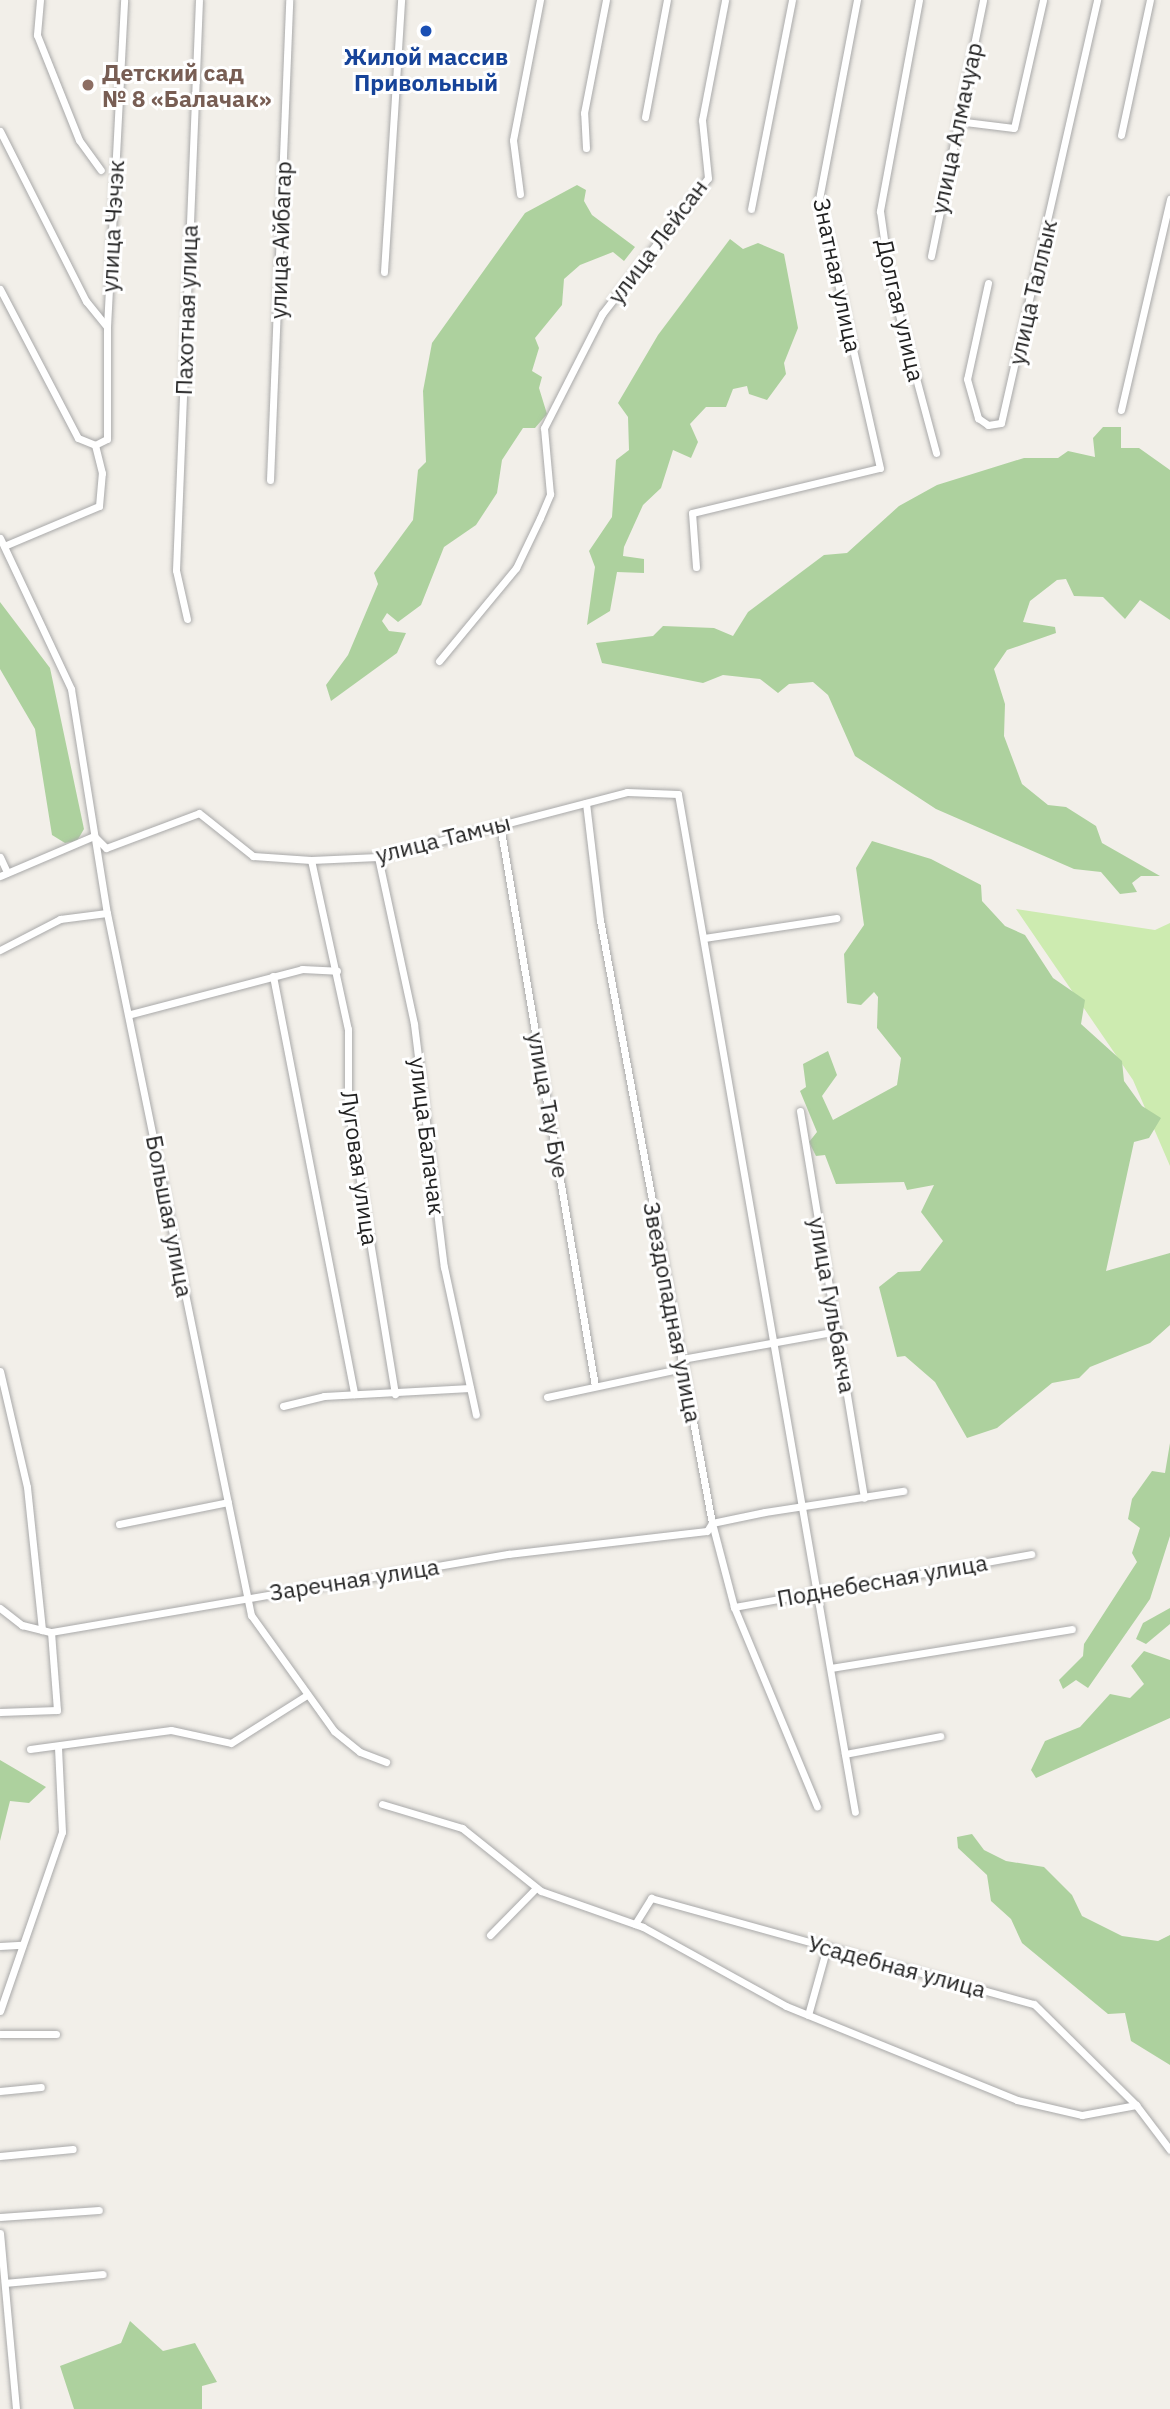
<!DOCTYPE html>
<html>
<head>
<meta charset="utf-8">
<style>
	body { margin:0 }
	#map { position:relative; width:1170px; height:2409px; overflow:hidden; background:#f2efe9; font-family:"IBM Plex Sans",sans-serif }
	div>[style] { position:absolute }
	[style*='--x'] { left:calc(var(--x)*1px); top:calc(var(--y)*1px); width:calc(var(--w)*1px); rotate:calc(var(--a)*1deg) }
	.grass>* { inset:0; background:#cdebb0 }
	.forest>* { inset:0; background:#add19e }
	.roads { filter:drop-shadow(0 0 2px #a9a9a9) drop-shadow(0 0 2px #a9a9a9) }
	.street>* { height:7px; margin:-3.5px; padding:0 3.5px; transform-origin:3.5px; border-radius:3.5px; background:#fff }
	.dots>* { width:19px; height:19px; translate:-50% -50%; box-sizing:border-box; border:4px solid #fff; border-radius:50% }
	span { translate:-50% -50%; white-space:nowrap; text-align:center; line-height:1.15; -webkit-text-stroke:6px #fff; paint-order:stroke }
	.transit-label { font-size:23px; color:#164399; font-weight:700 }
	.education-label { font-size:23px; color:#785e54; font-weight:700 }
	.left { translate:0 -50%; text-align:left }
	.street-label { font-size:23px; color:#222 }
</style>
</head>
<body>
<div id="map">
	<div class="grass">
		<i style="clip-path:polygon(1016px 909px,1155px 930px,1170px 923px,1170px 1166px,1133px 1080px)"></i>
	</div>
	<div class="forest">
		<i style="clip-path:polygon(577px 185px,586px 190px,584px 201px,592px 215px,635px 247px,624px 261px,613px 252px,580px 265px,564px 279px,562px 305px,535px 338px,539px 348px,532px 371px,542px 377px,539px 388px,547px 414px,535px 428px,523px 428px,502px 460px,497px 493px,476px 525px,444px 547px,421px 605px,398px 622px,387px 613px,382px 621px,389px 631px,406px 633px,397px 653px,331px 701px,326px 685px,348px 655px,378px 584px,374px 573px,413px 520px,418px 470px,426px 462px,423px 391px,432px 343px,525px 213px)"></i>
		<i style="clip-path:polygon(730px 239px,743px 249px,758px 243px,784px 254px,798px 328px,784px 363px,786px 374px,767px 400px,749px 394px,747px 386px,733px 389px,726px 407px,706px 407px,690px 424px,698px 442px,691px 458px,673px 450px,661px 488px,643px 505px,624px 547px,623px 556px,644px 559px,644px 573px,617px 572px,610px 611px,587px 625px,595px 567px,589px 551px,612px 517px,616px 460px,629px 450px,628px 417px,618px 403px,658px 335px)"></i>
		<i style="clip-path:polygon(1103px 427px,1121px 427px,1121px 448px,1139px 448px,1170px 470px,1170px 620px,1140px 600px,1125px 619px,1103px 597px,1074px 596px,1066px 579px,1057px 580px,1030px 601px,1023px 622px,1055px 627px,1056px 633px,1007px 650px,994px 669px,1005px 704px,1004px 736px,1022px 784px,1048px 805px,1066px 807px,1096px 826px,1102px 843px,1160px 876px,1141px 876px,1132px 883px,1137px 892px,1120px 894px,1101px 872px,1074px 869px,936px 809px,855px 756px,828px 695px,813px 682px,789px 684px,778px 693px,760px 679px,723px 675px,703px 683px,602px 663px,596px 643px,653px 636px,663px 626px,714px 628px,733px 636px,748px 612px,824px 555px,847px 553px,899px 506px,937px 485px,1024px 458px,1058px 458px,1068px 451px,1095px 457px,1093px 438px)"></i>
		<i style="clip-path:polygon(0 602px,50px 668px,84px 829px,77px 841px,65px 843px,52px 835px,35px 729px,0 669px)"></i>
		<i style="clip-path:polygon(872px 841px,931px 859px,981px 885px,982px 901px,1005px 926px,1025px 935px,1053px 978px,1085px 1000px,1081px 1024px,1122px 1061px,1124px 1081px,1142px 1106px,1161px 1118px,1149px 1138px,1134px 1142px,1106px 1271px,1170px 1253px,1170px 1325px,1150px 1343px,1090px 1367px,1079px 1378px,1052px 1383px,997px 1428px,967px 1438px,935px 1382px,905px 1356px,897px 1357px,879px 1287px,898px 1272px,920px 1271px,943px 1241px,921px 1212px,934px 1185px,907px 1190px,904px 1182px,836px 1184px,825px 1155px,816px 1156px,809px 1142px,817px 1132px,800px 1091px,806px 1087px,803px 1064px,828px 1051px,837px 1075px,822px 1096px,833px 1120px,897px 1085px,901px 1058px,877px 1028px,878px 997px,874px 992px,861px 1005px,847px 1003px,844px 954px,864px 925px,856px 868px)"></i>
		<i style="clip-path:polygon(1170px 1443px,1170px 1536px,1150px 1599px,1088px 1688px,1076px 1680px,1063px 1689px,1059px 1680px,1083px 1656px,1084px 1644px,1137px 1562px,1132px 1553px,1140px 1528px,1128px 1519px,1132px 1499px,1152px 1471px,1165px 1473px)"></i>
		<i style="clip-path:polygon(1170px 1608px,1170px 1624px,1146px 1644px,1136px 1639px,1143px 1623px)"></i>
		<i style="clip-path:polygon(1144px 1651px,1170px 1660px,1170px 1718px,1036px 1778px,1031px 1770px,1045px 1741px,1080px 1727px,1110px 1694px,1130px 1698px,1144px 1684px,1131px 1666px)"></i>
		<i style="clip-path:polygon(0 1760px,46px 1787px,29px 1803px,10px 1801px,0 1841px)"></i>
		<i style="clip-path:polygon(972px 1834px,984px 1850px,1006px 1861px,1044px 1867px,1072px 1895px,1082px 1916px,1122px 1936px,1158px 1941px,1170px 1935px,1170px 2065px,1131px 2041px,1125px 2013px,1108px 2014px,1022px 1943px,1011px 1919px,991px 1901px,987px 1875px,958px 1848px,957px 1837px)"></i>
		<i style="clip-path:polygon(130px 2321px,163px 2351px,195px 2343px,217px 2382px,202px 2386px,202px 2409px,74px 2409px,60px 2366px,121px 2343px)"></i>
	</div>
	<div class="roads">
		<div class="street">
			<i style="--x:40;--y:0;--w:35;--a:95"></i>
			<i style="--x:37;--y:35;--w:113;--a:68.2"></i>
			<i style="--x:79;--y:140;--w:37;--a:54"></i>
			<i style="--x:919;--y:0;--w:215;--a:100.5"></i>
			<i style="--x:880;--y:211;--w:71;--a:81.9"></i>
			<i style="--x:890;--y:281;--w:178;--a:75"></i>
			<i style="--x:645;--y:117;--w:119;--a:-79.4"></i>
			<i style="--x:957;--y:121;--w:57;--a:7"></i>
			<i style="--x:1014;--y:128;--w:131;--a:-77.2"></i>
			<i style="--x:0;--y:131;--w:191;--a:63.2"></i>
			<i style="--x:86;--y:301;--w:32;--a:51"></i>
			<i style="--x:1121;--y:135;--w:138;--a:-77.9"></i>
			<i style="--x:586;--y:148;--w:35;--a:-93"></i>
			<i style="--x:584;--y:113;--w:115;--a:-79"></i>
			<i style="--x:520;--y:194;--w:54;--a:-97.4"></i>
			<i style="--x:513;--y:140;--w:143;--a:-79.1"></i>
			<i style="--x:751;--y:209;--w:213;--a:-78.9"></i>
			<i style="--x:931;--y:256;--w:261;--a:-78.5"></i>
			<i style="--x:384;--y:272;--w:273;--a:-86.4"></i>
			<i style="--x:988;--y:283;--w:98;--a:102.3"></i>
			<i style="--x:967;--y:379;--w:41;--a:74.2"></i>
			<i style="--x:978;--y:418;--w:12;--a:35"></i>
			<i style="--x:988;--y:425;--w:13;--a:-9"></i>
			<i style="--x:1001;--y:423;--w:434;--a:-77.2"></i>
			<i style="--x:0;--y:289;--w:168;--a:62.4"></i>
			<i style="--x:78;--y:438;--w:18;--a:22"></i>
			<i style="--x:1121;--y:410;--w:217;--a:-76.9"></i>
			<i style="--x:95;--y:445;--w:13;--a:-27"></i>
			<i style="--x:107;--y:439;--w:112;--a:-90"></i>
			<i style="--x:107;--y:327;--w:327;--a:-87"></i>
			<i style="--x:270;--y:480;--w:480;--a:-87.7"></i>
			<i style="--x:0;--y:538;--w:167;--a:64.8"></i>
			<i style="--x:71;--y:689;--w:227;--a:80.9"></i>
			<i style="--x:107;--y:913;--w:717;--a:78.41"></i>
			<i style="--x:251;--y:1615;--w:143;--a:54.4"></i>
			<i style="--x:334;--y:1731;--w:33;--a:39"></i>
			<i style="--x:360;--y:1752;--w:28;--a:21"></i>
			<i style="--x:4;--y:546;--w:103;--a:-22.8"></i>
			<i style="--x:99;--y:506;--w:33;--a:-85"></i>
			<i style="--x:102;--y:473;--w:29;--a:-104"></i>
			<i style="--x:696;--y:567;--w:54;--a:-94.2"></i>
			<i style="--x:692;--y:513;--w:193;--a:-13.5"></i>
			<i style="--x:880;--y:468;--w:276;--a:-102.8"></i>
			<i style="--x:819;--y:199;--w:203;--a:-79.2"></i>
			<i style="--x:187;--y:619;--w:50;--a:-102.7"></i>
			<i style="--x:176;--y:570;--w:570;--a:-87.69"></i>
			<i style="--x:439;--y:661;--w:121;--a:-50.4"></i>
			<i style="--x:516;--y:568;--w:55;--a:-64.4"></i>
			<i style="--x:540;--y:518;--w:26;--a:-67"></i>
			<i style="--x:550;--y:494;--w:66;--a:-95.2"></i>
			<i style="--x:544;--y:428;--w:128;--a:-63"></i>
			<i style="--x:602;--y:314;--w:172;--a:-52.1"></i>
			<i style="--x:708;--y:178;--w:58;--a:-95.9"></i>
			<i style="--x:702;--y:120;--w:122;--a:-79.1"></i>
			<i style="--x:586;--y:803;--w:118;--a:83.2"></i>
			<i style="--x:600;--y:920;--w:613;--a:79.48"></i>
			<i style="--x:712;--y:1523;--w:87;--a:75.3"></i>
			<i style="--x:734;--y:1607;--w:216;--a:67.4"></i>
			<i style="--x:500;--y:825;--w:569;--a:80.39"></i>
			<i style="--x:0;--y:857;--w:17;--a:65"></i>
			<i style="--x:378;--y:857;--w:171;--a:77.8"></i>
			<i style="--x:414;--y:1024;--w:245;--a:83"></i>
			<i style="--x:444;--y:1267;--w:151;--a:77.8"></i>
			<i style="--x:311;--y:860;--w:173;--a:77.7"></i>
			<i style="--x:348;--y:1029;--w:78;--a:90"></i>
			<i style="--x:348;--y:1107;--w:291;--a:80.7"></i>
			<i style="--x:0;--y:876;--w:102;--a:-23.1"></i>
			<i style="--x:94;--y:836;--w:17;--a:45"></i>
			<i style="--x:106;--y:848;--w:99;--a:-20.6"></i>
			<i style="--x:199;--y:813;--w:69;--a:38.5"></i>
			<i style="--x:253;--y:856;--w:58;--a:3.9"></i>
			<i style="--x:311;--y:860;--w:67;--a:-2.6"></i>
			<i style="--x:378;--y:857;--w:257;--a:-14.6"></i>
			<i style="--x:627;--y:792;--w:51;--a:2.2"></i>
			<i style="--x:678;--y:794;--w:1033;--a:80.14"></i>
			<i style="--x:704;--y:938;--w:134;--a:-8.6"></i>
			<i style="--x:0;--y:950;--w:68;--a:-27.3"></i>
			<i style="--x:60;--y:919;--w:47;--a:-7.3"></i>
			<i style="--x:273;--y:976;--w:426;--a:79"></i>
			<i style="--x:131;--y:1014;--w:177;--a:-14.7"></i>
			<i style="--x:302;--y:969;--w:35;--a:3"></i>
			<i style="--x:800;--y:1111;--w:392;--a:80.6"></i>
			<i style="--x:682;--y:1359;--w:158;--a:-10.2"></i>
			<i style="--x:0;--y:1371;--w:119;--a:76.9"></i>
			<i style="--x:27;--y:1487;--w:144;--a:84"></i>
			<i style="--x:547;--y:1397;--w:140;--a:-12"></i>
			<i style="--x:283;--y:1406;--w:42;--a:-13.7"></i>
			<i style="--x:324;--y:1396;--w:146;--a:-3.1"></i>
			<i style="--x:119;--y:1524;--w:111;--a:-11.4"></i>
			<i style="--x:734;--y:1607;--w:302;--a:-10.1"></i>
			<i style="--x:0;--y:1608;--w:28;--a:38"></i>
			<i style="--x:22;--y:1625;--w:30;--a:14"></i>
			<i style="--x:51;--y:1632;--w:464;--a:-9.7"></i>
			<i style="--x:508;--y:1554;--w:200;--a:-6.6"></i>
			<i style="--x:707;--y:1531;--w:9;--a:-58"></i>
			<i style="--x:712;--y:1523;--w:54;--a:-11.7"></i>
			<i style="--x:765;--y:1512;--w:140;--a:-8.7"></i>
			<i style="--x:831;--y:1668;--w:244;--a:-9.2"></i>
			<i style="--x:0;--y:1712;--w:57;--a:-2"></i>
			<i style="--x:57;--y:1710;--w:78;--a:-94.4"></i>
			<i style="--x:30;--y:1749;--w:142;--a:-7.7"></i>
			<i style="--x:171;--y:1730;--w:61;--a:12.2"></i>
			<i style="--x:231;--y:1743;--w:90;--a:-32.3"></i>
			<i style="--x:845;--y:1754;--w:97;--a:-10.7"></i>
			<i style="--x:382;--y:1804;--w:84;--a:16.7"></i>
			<i style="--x:462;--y:1828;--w:101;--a:38.6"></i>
			<i style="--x:541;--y:1891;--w:108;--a:19.4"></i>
			<i style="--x:643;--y:1927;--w:163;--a:28.9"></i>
			<i style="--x:786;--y:2006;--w:249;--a:22.1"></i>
			<i style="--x:1017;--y:2100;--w:67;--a:13"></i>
			<i style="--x:1082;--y:2115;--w:55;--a:-10.5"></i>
			<i style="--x:1136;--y:2105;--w:56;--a:52.9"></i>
			<i style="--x:635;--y:1924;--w:31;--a:-58"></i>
			<i style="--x:651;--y:1898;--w:397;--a:15.5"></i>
			<i style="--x:1034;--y:2004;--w:144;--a:44.7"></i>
			<i style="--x:490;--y:1935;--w:66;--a:-45.6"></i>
			<i style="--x:0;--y:1946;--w:22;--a:-3"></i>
			<i style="--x:0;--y:2011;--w:189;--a:-70.9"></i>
			<i style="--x:62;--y:1832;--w:86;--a:-92.7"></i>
			<i style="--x:808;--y:2015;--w:71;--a:-74.4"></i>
			<i style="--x:0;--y:2034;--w:56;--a:0"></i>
			<i style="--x:0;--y:2091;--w:41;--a:-5.6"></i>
			<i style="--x:0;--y:2156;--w:73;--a:-5.5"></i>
			<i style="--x:0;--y:2217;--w:99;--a:-4"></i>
			<i style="--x:0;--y:2233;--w:177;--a:84.8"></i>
			<i style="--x:5;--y:2283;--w:98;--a:-5.2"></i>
		</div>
	</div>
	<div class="dots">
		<i style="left:426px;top:31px;background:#1a4fb4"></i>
		<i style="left:88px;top:85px;background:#8d6e63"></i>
	</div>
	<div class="transit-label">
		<span style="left:426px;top:69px">Жилой массив<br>Привольный</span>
	</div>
	<div class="education-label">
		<span class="left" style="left:102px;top:85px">Детский сад<br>№ 8 «Балачак»</span>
	</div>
	<div class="street-label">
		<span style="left:956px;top:128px;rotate:-78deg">улица Алмачуар</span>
		<span style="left:112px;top:226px;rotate:-87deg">улица Чэчэк</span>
		<span style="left:280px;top:240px;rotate:-88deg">улица Айбагар</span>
		<span style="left:657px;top:241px;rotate:-53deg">улица Лейсан</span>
		<span style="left:838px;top:275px;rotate:78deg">Знатная улица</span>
		<span style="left:1032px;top:292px;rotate:-77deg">улица Таллык</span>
		<span style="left:186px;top:310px;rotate:-88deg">Пахотная улица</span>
		<span style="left:901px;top:310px;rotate:77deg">Долгая улица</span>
		<span style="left:443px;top:838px;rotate:-14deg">улица Тамчы</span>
		<span style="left:549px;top:1105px;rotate:80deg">улица Тау Буе</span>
		<span style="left:428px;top:1136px;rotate:83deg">улица Балачак</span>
		<span style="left:360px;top:1168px;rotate:82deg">Луговая улица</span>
		<span style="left:170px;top:1216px;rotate:79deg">Большая улица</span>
		<span style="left:833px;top:1305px;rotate:80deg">улица Гульбакча</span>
		<span style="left:673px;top:1312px;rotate:79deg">Звездопадная улица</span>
		<span style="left:354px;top:1579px;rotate:-9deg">Заречная улица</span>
		<span style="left:882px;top:1580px;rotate:-10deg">Поднебесная улица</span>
		<span style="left:897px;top:1966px;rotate:15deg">Усадебная улица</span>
	</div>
</div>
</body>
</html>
